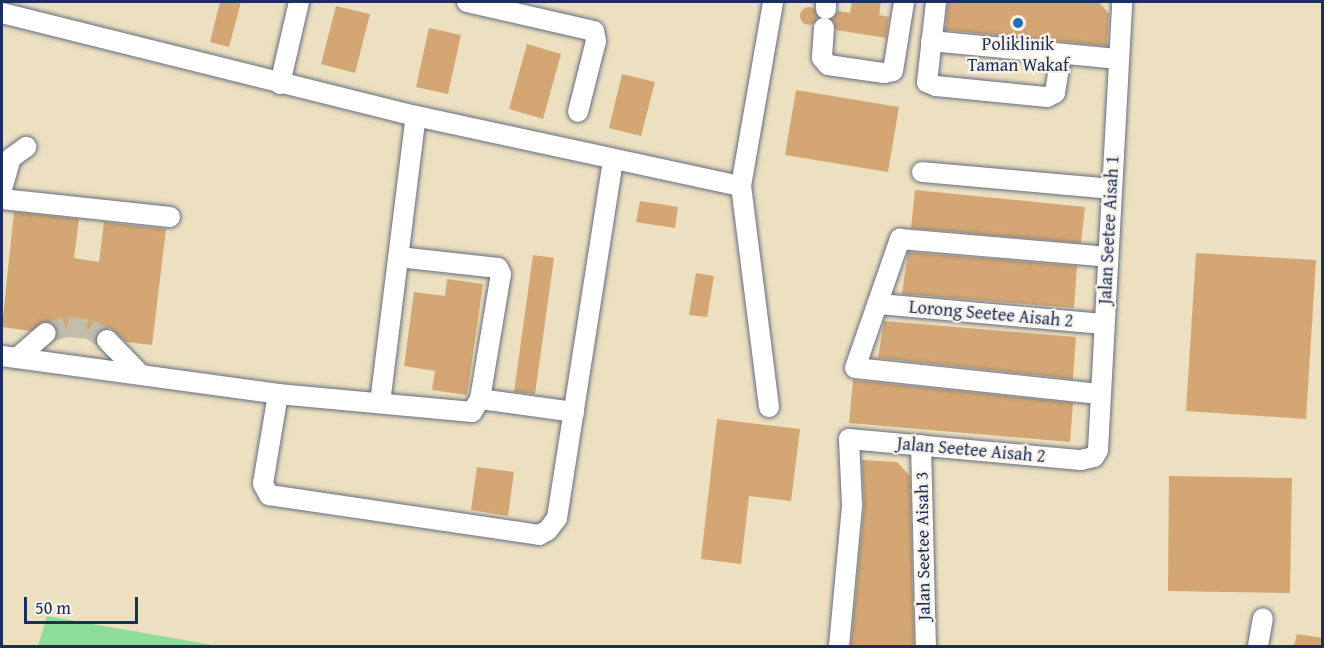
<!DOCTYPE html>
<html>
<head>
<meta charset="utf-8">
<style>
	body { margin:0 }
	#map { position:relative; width:1324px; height:648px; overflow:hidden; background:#ede0c0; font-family:"Gentium Book Plus",serif }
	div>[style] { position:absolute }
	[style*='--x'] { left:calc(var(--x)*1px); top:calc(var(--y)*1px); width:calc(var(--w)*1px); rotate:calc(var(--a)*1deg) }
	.green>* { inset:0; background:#8fdd9b }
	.building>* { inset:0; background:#d3a673 }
	.round { border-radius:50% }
	.minor-tunnel>* { height:20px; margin-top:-10px; transform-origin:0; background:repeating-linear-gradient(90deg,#c3bdac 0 20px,transparent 0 30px) }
	.roads { filter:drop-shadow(0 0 2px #646d80) drop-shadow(0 0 2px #646d80) }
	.minor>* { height:20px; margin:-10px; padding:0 10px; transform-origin:10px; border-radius:10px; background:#fff }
	.dots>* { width:16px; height:16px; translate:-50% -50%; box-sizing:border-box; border:3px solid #f7f3e8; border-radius:50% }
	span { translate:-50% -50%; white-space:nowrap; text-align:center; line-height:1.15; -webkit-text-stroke:4.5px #f7f3e8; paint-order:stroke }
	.poi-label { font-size:18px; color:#1b2f5e }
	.street-label { font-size:18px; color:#1b2f5e }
	.frame { position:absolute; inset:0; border:3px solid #1b2f5e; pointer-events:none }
	.scale { position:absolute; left:24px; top:597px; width:114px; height:27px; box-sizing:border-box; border:3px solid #1b2f5e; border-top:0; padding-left:8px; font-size:18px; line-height:21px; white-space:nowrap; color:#1b2f5e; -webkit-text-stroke:4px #f7f3e8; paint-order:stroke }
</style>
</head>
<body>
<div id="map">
	<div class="green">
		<i style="clip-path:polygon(47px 616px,218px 646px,38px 646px)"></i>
	</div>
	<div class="building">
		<i style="clip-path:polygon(220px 2px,241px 2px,229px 47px,210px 42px)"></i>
		<i style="clip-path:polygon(852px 2px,881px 2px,879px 15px,889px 17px,886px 38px,836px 30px,832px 19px,838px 11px,850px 13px)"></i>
		<i style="clip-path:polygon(948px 2px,1099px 2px,1109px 14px,1107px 46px,945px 30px)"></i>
		<i style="clip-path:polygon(336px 6px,370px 14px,355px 73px,321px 64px)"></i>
		<i class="round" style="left:800px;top:7px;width:18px;height:18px"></i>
		<i style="clip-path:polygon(429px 28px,461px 35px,448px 94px,416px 87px)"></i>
		<i style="clip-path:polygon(527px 44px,561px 54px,543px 119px,509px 109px)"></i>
		<i style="clip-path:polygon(622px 74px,655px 82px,641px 136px,609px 128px)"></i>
		<i style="clip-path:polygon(796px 90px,899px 107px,888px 172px,785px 155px)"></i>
		<i style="clip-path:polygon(915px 190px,1085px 207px,1081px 243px,911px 228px)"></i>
		<i style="clip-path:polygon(640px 201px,678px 207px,675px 228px,636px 222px)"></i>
		<i style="clip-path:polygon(14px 212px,79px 219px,74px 258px,99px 262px,104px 222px,166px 229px,152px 345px,126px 342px,110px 328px,99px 331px,95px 338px,58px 334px,49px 322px,30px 331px,2px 327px)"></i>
		<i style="clip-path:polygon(908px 252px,1077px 266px,1074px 308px,902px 294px)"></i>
		<i style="clip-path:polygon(1196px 253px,1316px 260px,1306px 419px,1186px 411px)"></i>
		<i style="clip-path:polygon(533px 255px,554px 258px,535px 394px,514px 392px)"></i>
		<i style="clip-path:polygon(696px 273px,714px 276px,707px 317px,689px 315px)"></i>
		<i style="clip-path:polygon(447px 279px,483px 284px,467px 395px,432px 390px,435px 371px,404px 366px,414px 292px,445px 296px)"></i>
		<i style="clip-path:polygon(884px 321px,1076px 337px,1073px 379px,878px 358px)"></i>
		<i style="clip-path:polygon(853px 380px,1073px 403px,1070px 442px,849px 423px)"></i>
		<i style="clip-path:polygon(717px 419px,800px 429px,791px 501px,749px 496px,741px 564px,701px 559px)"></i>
		<i style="clip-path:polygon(862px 460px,897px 462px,910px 476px,914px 646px,851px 646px,864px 506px)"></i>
		<i style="clip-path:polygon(477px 467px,514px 472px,508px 516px,471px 510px)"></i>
		<i style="clip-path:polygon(1169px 476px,1292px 478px,1290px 593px,1168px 591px)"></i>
		<i style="clip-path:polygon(1297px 634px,1323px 638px,1323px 646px,1294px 646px)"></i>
	</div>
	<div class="minor-tunnel">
		<i style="--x:46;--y:333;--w:22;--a:-16"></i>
		<i style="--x:67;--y:327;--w:22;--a:5"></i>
		<i style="--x:89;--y:329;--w:21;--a:31"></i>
	</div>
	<div class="roads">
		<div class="minor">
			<i style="--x:467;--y:2;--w:130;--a:12.9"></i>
			<i style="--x:594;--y:31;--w:10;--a:79"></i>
			<i style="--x:596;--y:41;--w:73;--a:104.2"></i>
			<i style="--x:936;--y:2;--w:81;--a:96.4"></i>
			<i style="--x:927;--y:82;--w:10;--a:24"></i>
			<i style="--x:936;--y:86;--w:112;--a:5.7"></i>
			<i style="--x:1047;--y:97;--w:9;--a:-27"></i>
			<i style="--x:1055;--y:93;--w:39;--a:-81"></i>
			<i style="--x:826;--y:9;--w:7;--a:-90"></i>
			<i style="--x:2;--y:13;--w:427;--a:14"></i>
			<i style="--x:416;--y:116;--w:332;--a:12.2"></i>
			<i style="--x:824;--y:28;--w:30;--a:94"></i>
			<i style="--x:822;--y:58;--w:9;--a:49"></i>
			<i style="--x:828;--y:65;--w:57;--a:8.1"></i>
			<i style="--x:884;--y:73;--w:9;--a:-13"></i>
			<i style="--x:893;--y:71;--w:70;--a:-80.9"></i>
			<i style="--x:931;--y:41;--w:189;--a:5.5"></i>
			<i style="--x:280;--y:84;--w:84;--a:-77"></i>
			<i style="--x:922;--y:172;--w:190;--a:5.1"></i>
			<i style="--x:2;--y:189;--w:32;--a:-74"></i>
			<i style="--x:11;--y:158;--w:19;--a:-36"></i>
			<i style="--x:2;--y:199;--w:169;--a:6.1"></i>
			<i style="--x:879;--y:304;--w:225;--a:5.1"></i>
			<i style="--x:107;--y:340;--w:49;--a:45.8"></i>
			<i style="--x:2;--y:356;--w:279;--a:7.8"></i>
			<i style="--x:278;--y:394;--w:195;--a:5.3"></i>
			<i style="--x:472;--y:412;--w:15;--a:-58"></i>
			<i style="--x:480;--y:399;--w:127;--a:-80.5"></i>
			<i style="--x:501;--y:274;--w:7;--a:-117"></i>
			<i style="--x:498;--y:268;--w:100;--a:-173.7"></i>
			<i style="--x:17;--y:358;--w:38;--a:-41"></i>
			<i style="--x:278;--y:394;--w:91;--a:99.5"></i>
			<i style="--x:263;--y:484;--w:13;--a:61"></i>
			<i style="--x:269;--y:495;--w:273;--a:8.4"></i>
			<i style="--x:539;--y:535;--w:10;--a:-29"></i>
			<i style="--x:548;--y:530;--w:15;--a:-53"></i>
			<i style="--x:557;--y:518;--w:362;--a:-81.1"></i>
			<i style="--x:1099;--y:394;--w:245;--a:-173.9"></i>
			<i style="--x:855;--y:368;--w:137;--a:-70.8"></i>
			<i style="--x:900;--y:239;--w:209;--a:4.9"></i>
			<i style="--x:480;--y:399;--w:95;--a:7.9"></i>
			<i style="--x:380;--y:403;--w:289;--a:-82.9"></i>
			<i style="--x:769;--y:407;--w:223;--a:-97.2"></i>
			<i style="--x:741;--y:186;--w:187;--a:-80.1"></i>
			<i style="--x:921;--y:445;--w:201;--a:88.6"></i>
			<i style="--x:839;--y:646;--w:142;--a:-84.7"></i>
			<i style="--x:852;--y:505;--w:66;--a:-92.6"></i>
			<i style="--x:849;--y:439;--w:233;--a:5.2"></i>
			<i style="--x:1081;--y:460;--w:13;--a:-13"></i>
			<i style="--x:1094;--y:457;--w:8;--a:-60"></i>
			<i style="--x:1098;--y:450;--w:449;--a:-86.9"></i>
			<i style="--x:1258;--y:646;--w:28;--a:-80"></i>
		</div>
	</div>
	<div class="dots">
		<i style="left:1018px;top:23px;background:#1f6fb2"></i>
	</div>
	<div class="poi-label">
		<span style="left:1018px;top:55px">Poliklinik<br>Taman Wakaf</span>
	</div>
	<div class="street-label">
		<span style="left:1109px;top:230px;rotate:-87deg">Jalan Seetee Aisah 1</span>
		<span style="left:991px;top:314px;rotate:5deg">Lorong Seetee Aisah 2</span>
		<span style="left:971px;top:450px;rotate:5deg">Jalan Seetee Aisah 2</span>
		<span style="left:923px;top:546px;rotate:-91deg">Jalan Seetee Aisah 3</span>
	</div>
	<div class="frame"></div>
	<div class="scale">50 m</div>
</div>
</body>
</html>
